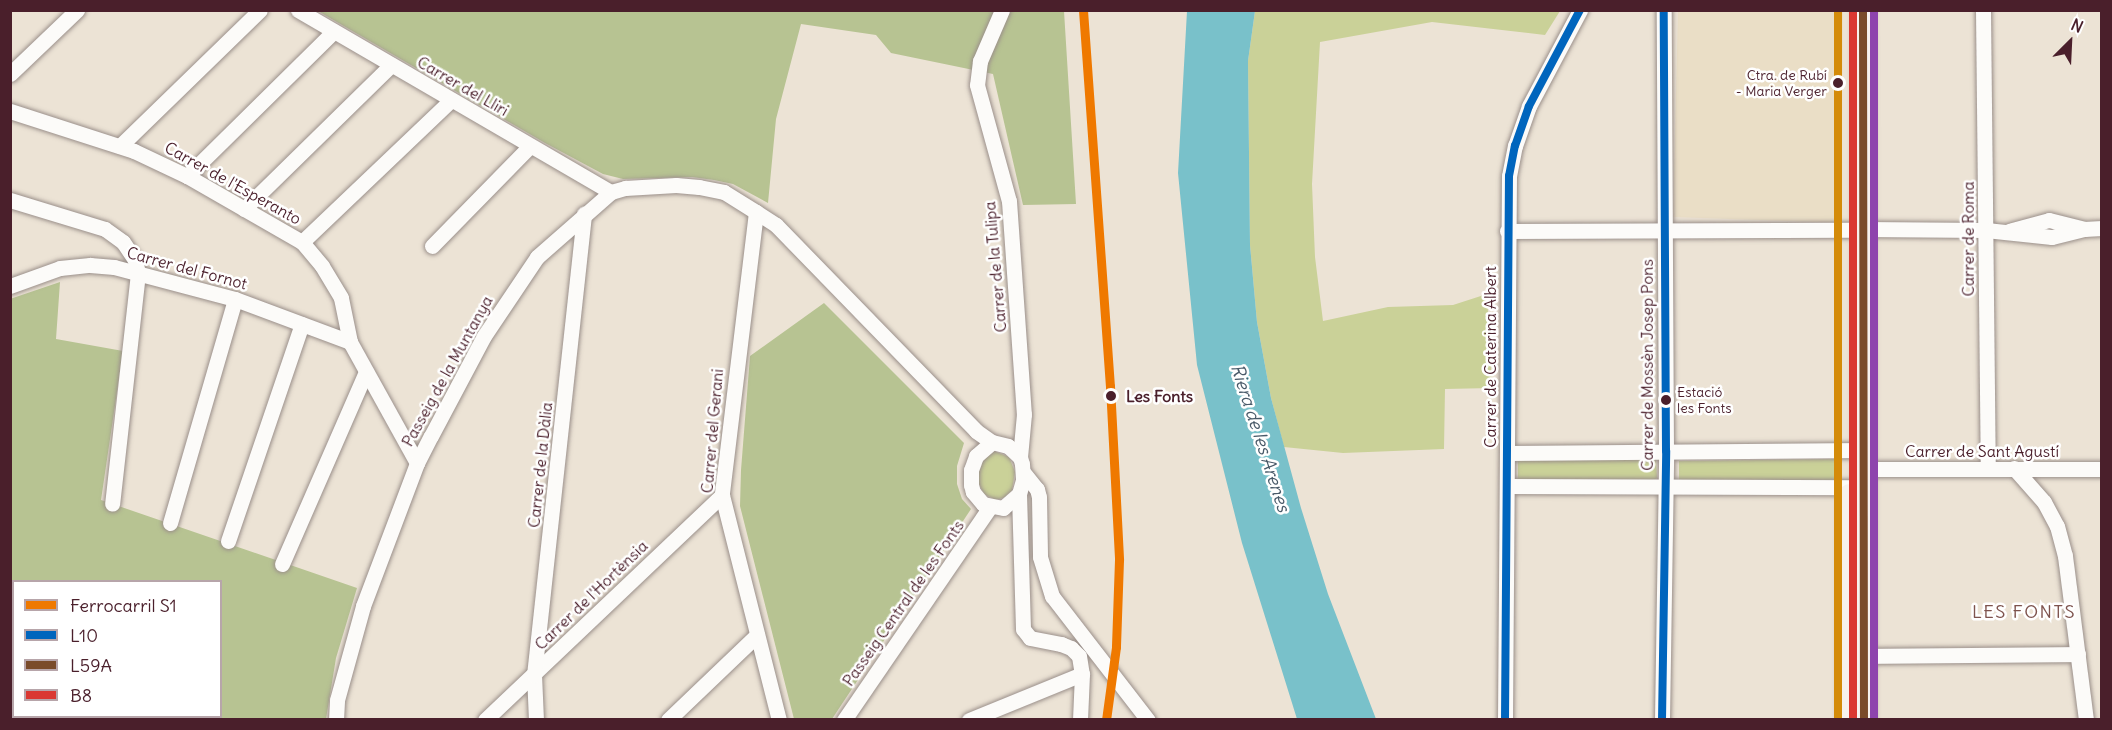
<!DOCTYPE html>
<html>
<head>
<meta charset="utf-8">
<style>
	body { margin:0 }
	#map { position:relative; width:2112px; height:730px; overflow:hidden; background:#ece3d5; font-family:Delius,sans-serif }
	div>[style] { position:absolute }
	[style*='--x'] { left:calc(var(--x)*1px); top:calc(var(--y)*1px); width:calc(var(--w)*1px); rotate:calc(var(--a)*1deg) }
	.built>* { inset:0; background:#eadec6 }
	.green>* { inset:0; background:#cad198 }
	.forest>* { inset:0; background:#b7c392 }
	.water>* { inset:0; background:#79c1ca }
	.roads { filter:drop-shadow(0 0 2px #9a8f8a) drop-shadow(0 0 2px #9a8f8a) }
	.street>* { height:15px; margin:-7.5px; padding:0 7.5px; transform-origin:7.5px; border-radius:7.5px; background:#fcfbf9 }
	.secondary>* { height:21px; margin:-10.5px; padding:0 10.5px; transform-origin:10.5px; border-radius:10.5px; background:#f7f2ee }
	.bus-1>* { height:8px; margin:-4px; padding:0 4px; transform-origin:4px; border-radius:4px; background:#0065bd }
	.bus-2>* { height:8px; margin:-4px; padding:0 4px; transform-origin:4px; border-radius:4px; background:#7a4b2a }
	.bus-3>* { height:8px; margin:-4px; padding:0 4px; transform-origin:4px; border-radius:4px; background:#da3832 }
	.bus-4>* { height:8px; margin:-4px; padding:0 4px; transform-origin:4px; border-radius:4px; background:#8e44ad }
	.bus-5>* { height:8px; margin:-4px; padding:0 4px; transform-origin:4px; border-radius:4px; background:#d48b09 }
	.rail-1>* { height:9px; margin:-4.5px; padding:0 4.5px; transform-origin:4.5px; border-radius:4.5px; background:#ef7900 }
	.dots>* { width:16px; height:16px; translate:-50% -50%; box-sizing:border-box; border:3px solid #fff; border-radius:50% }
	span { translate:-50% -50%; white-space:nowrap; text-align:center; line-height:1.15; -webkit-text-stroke:5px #fff; paint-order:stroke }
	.bus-label { font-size:14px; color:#4a1f2b }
	.right { translate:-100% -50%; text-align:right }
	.left { translate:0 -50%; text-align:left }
	.street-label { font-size:16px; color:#4a1f2b }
	.stop-label { font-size:16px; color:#4a1f2b; font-weight:700 }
	.water-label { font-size:18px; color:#495a69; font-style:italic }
	.neighbourhood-label { font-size:18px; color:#7e534d; letter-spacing:1.5px }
	.frame { position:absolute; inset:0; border:12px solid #4a1f2b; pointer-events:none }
	.legend { position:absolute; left:12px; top:580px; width:210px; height:138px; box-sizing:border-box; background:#fff; border:2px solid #b7a5aa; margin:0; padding:8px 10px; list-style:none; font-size:18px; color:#4a1f2b }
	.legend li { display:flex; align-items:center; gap:12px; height:30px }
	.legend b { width:30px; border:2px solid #b7a5aa }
	.north { position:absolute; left:2040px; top:12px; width:60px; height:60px; -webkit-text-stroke:4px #fff; paint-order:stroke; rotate:24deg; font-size:16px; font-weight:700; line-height:24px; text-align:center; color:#4a1f2b }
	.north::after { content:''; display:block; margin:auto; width:21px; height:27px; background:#4a1f2b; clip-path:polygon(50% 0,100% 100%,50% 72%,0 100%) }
</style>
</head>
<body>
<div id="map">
	<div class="built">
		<i style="clip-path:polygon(1678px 11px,1843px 11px,1841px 223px,1673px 217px)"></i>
	</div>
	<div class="green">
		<i style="clip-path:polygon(1255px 11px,1560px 11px,1545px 35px,1432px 22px,1320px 42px,1312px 184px,1315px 257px,1323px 321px,1388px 307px,1453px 305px,1487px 294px,1492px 388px,1445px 389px,1444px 449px,1343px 453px,1284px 447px,1271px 398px,1257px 322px,1250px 245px,1248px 61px)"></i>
		<i style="clip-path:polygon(994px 451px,1009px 457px,1015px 472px,1012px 490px,1005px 497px,996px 500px,984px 494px,979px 484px,979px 472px,983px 460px)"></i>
		<i style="clip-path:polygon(1518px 458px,1656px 458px,1657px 478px,1653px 481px,1518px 479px)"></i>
		<i style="clip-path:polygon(1841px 459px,1842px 480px,1679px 480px,1679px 461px)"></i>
	</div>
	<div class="forest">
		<i style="clip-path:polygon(318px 11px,1064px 11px,1076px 204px,1023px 205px,993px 74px,891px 53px,876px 35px,801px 24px,776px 119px,768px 203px,733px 184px,714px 180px,692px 177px,623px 179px,603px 174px,545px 143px)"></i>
		<i style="clip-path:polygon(evenodd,60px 282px,56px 339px,123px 351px,101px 500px,357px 588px,336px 658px,326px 719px,11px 719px,10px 299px,60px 282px,14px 582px,220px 582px,220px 716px,14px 716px,14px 582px)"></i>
		<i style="clip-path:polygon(824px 303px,964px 443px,957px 466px,957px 484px,962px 499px,971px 509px,832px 719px,794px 719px,740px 506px,741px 470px,750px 356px)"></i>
	</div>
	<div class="water">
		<i style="clip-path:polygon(1187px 11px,1255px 11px,1248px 61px,1250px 245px,1257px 322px,1271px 398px,1301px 508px,1328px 594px,1376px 719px,1297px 719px,1242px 543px,1197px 365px,1178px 173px)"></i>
	</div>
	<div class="roads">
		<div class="street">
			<i style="--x:298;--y:10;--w:362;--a:30.2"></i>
			<i style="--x:1002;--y:10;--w:56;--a:113.3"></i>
			<i style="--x:980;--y:61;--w:24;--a:97"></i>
			<i style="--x:977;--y:85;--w:120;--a:74.6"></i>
			<i style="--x:1009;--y:201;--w:214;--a:86"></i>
			<i style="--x:1024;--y:414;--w:43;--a:95.3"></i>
			<i style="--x:1983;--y:10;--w:458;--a:89.4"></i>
			<i style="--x:10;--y:74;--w:93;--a:-43.7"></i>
			<i style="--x:10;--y:111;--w:130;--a:17.9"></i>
			<i style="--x:134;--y:151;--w:59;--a:25.3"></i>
			<i style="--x:187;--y:176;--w:133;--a:29.9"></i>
			<i style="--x:302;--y:242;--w:31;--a:50"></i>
			<i style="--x:322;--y:266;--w:37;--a:59"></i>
			<i style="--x:341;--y:298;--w:45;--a:78.4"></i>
			<i style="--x:350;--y:342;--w:138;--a:61"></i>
			<i style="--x:120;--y:146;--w:195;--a:-44.2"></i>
			<i style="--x:187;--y:176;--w:206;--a:-44.6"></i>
			<i style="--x:10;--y:200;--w:99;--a:17"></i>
			<i style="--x:105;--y:229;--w:22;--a:36"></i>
			<i style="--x:123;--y:242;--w:22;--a:56"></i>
			<i style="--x:135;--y:260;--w:13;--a:77"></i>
			<i style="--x:138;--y:273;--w:232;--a:96.4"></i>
			<i style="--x:244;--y:209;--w:206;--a:-44.4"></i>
			<i style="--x:756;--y:212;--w:285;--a:96.9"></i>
			<i style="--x:722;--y:495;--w:232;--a:75.8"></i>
			<i style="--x:1863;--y:229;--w:123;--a:0.5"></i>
			<i style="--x:1986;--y:230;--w:66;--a:6.1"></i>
			<i style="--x:2052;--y:237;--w:33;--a:-14"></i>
			<i style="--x:2084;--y:229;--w:18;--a:-3"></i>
			<i style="--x:1507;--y:231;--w:342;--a:-0.2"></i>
			<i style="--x:2009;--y:231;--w:41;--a:-15.4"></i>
			<i style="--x:2049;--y:220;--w:36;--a:14"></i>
			<i style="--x:302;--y:242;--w:206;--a:-43.6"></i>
			<i style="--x:432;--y:246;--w:140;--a:-45.6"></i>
			<i style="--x:10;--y:286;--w:53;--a:-19.8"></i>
			<i style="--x:60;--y:268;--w:30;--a:-6"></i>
			<i style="--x:90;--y:265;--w:24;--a:5"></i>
			<i style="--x:114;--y:267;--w:125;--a:14.8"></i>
			<i style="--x:235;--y:299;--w:123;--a:20.5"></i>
			<i style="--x:992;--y:442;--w:16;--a:14"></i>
			<i style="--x:1008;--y:446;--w:16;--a:43"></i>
			<i style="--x:1020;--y:457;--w:7;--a:74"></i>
			<i style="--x:1022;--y:464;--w:16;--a:86"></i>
			<i style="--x:1023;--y:480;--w:15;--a:106"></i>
			<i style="--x:1019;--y:494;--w:21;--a:139"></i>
			<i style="--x:1003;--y:508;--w:20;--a:-169"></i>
			<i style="--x:983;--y:504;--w:16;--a:-130"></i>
			<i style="--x:973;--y:492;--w:7;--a:-106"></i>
			<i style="--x:971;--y:485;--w:15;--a:-90"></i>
			<i style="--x:971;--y:470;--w:15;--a:-70"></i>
			<i style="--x:976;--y:456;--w:21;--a:-41"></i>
			<i style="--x:1509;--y:453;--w:354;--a:-0.5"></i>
			<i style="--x:2014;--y:468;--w:45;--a:48.6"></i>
			<i style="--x:2044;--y:502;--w:27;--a:62"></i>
			<i style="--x:2057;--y:526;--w:31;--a:75"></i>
			<i style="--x:2065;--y:556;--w:165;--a:82.7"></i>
			<i style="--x:1863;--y:469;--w:239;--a:0"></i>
			<i style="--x:1023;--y:472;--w:22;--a:51"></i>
			<i style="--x:1037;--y:489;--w:8;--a:76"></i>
			<i style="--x:1039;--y:497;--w:60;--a:89"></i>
			<i style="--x:1040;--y:557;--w:41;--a:72.9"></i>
			<i style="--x:1052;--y:596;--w:157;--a:52.3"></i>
			<i style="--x:1507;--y:486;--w:354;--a:0.2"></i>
			<i style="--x:1019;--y:494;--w:135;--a:88.3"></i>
			<i style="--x:1023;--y:629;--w:11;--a:52"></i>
			<i style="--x:1030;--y:638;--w:32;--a:11"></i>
			<i style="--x:1061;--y:644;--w:11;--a:22"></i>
			<i style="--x:1071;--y:648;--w:11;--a:45"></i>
			<i style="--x:1079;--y:656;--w:18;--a:81"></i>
			<i style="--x:1082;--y:674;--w:46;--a:92.5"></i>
			<i style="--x:170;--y:523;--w:233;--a:-73.8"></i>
			<i style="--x:228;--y:541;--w:229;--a:-71.2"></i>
			<i style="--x:282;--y:564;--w:210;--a:-66.4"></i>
			<i style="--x:1863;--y:656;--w:215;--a:-0.5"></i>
			<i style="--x:336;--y:720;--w:20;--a:-87"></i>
			<i style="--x:337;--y:700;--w:98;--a:-74.5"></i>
			<i style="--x:363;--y:606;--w:153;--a:-69.3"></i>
			<i style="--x:417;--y:463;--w:30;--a:-63"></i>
			<i style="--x:431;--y:436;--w:113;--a:-62.1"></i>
			<i style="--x:484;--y:336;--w:95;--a:-56.1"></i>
			<i style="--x:537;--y:257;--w:98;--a:-41.3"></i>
			<i style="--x:611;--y:192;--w:15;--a:-16"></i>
			<i style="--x:625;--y:188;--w:51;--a:-3.4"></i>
			<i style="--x:676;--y:185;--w:23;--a:5"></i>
			<i style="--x:699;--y:187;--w:25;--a:11"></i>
			<i style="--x:724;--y:192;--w:38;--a:32"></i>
			<i style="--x:756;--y:212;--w:24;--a:33"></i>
			<i style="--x:776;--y:225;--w:287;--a:45.8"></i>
			<i style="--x:976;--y:431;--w:19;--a:35"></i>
			<i style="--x:485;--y:720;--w:327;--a:-43.5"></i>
			<i style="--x:536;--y:720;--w:45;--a:-92.5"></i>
			<i style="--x:534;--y:675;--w:464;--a:-83.8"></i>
			<i style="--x:668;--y:720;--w:123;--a:-43.7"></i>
			<i style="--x:844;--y:720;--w:258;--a:-55.6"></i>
			<i style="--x:969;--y:720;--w:122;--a:-22.2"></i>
			<i style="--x:1505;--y:720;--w:544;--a:-89.58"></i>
			<i style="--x:1509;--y:176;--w:31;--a:-79"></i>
			<i style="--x:1515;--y:146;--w:42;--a:-70.7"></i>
			<i style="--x:1529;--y:106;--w:109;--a:-62"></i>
			<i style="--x:1662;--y:720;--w:269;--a:-89.1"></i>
			<i style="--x:1666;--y:451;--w:441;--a:-90.3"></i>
		</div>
		<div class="secondary">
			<i style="--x:1863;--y:10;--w:710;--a:89.92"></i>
			<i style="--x:1848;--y:720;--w:226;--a:-89.7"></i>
		</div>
	</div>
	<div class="bus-1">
		<i style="--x:1505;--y:720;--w:544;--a:-89.58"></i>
		<i style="--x:1509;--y:176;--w:31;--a:-79"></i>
		<i style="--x:1515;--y:146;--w:42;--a:-70.7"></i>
		<i style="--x:1529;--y:106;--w:109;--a:-62"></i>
		<i style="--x:1662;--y:720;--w:269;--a:-89.1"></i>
		<i style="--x:1666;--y:451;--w:441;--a:-90.3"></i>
	</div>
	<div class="bus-2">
		<i style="--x:1863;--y:10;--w:710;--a:89.92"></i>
	</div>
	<div class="bus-3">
		<i style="--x:1853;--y:10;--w:710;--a:90"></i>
	</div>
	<div class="bus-4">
		<i style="--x:1874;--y:10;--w:710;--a:90"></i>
	</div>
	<div class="bus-5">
		<i style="--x:1838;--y:720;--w:710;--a:-90"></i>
	</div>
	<div class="rail-1">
		<i style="--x:1083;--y:10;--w:377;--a:85.9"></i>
		<i style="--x:1110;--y:386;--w:174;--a:87"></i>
		<i style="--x:1119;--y:560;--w:87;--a:92"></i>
		<i style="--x:1116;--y:647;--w:74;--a:97.8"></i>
	</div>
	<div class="dots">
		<i style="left:1838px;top:83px;background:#4a1f2b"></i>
		<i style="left:1111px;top:396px;background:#4a1f2b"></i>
		<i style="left:1666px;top:400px;background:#4a1f2b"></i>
	</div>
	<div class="bus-label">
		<span class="right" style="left:1827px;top:83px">Ctra. de Rubí<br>- Maria Verger</span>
		<span class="left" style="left:1677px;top:400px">Estació<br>les Fonts</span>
	</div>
	<div class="street-label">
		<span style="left:463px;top:86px;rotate:30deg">Carrer del Lliri</span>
		<span style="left:233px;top:183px;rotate:29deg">Carrer de l'Esperanto</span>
		<span style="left:1968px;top:239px;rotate:-90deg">Carrer de Roma</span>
		<span style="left:995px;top:267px;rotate:-95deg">Carrer de la Tulipa</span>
		<span style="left:187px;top:268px;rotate:15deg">Carrer del Fornot</span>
		<span style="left:1490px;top:357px;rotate:-90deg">Carrer de Caterina Albert</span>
		<span style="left:1647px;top:365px;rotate:-90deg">Carrer de Mossèn Josep Pons</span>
		<span style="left:447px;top:371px;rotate:-61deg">Passeig de la Muntanya</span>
		<span style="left:712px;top:431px;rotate:-85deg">Carrer del Gerani</span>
		<span style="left:1982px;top:451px">Carrer de Sant Agustí</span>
		<span style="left:540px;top:465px;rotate:-84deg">Carrer de la Dàlia</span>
		<span style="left:591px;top:595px;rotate:-44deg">Carrer de l'Hortènsia</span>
		<span style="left:903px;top:603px;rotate:-55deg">Passeig Central de les Fonts</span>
	</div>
	<div class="stop-label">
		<span class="left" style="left:1126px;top:396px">Les Fonts</span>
	</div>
	<div class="water-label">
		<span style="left:1260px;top:438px;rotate:72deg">Riera de les Arenes</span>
	</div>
	<div class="neighbourhood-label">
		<span style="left:2024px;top:612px">LES FONTS</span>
	</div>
	<div class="frame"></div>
	<ul class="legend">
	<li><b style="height:8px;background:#ef7900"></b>Ferrocarril S1</li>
	<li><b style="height:8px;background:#0065bd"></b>L10</li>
	<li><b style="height:8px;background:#7a4b2a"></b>L59A</li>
	<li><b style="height:8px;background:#da3832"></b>B8</li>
	</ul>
	<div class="north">N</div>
</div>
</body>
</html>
